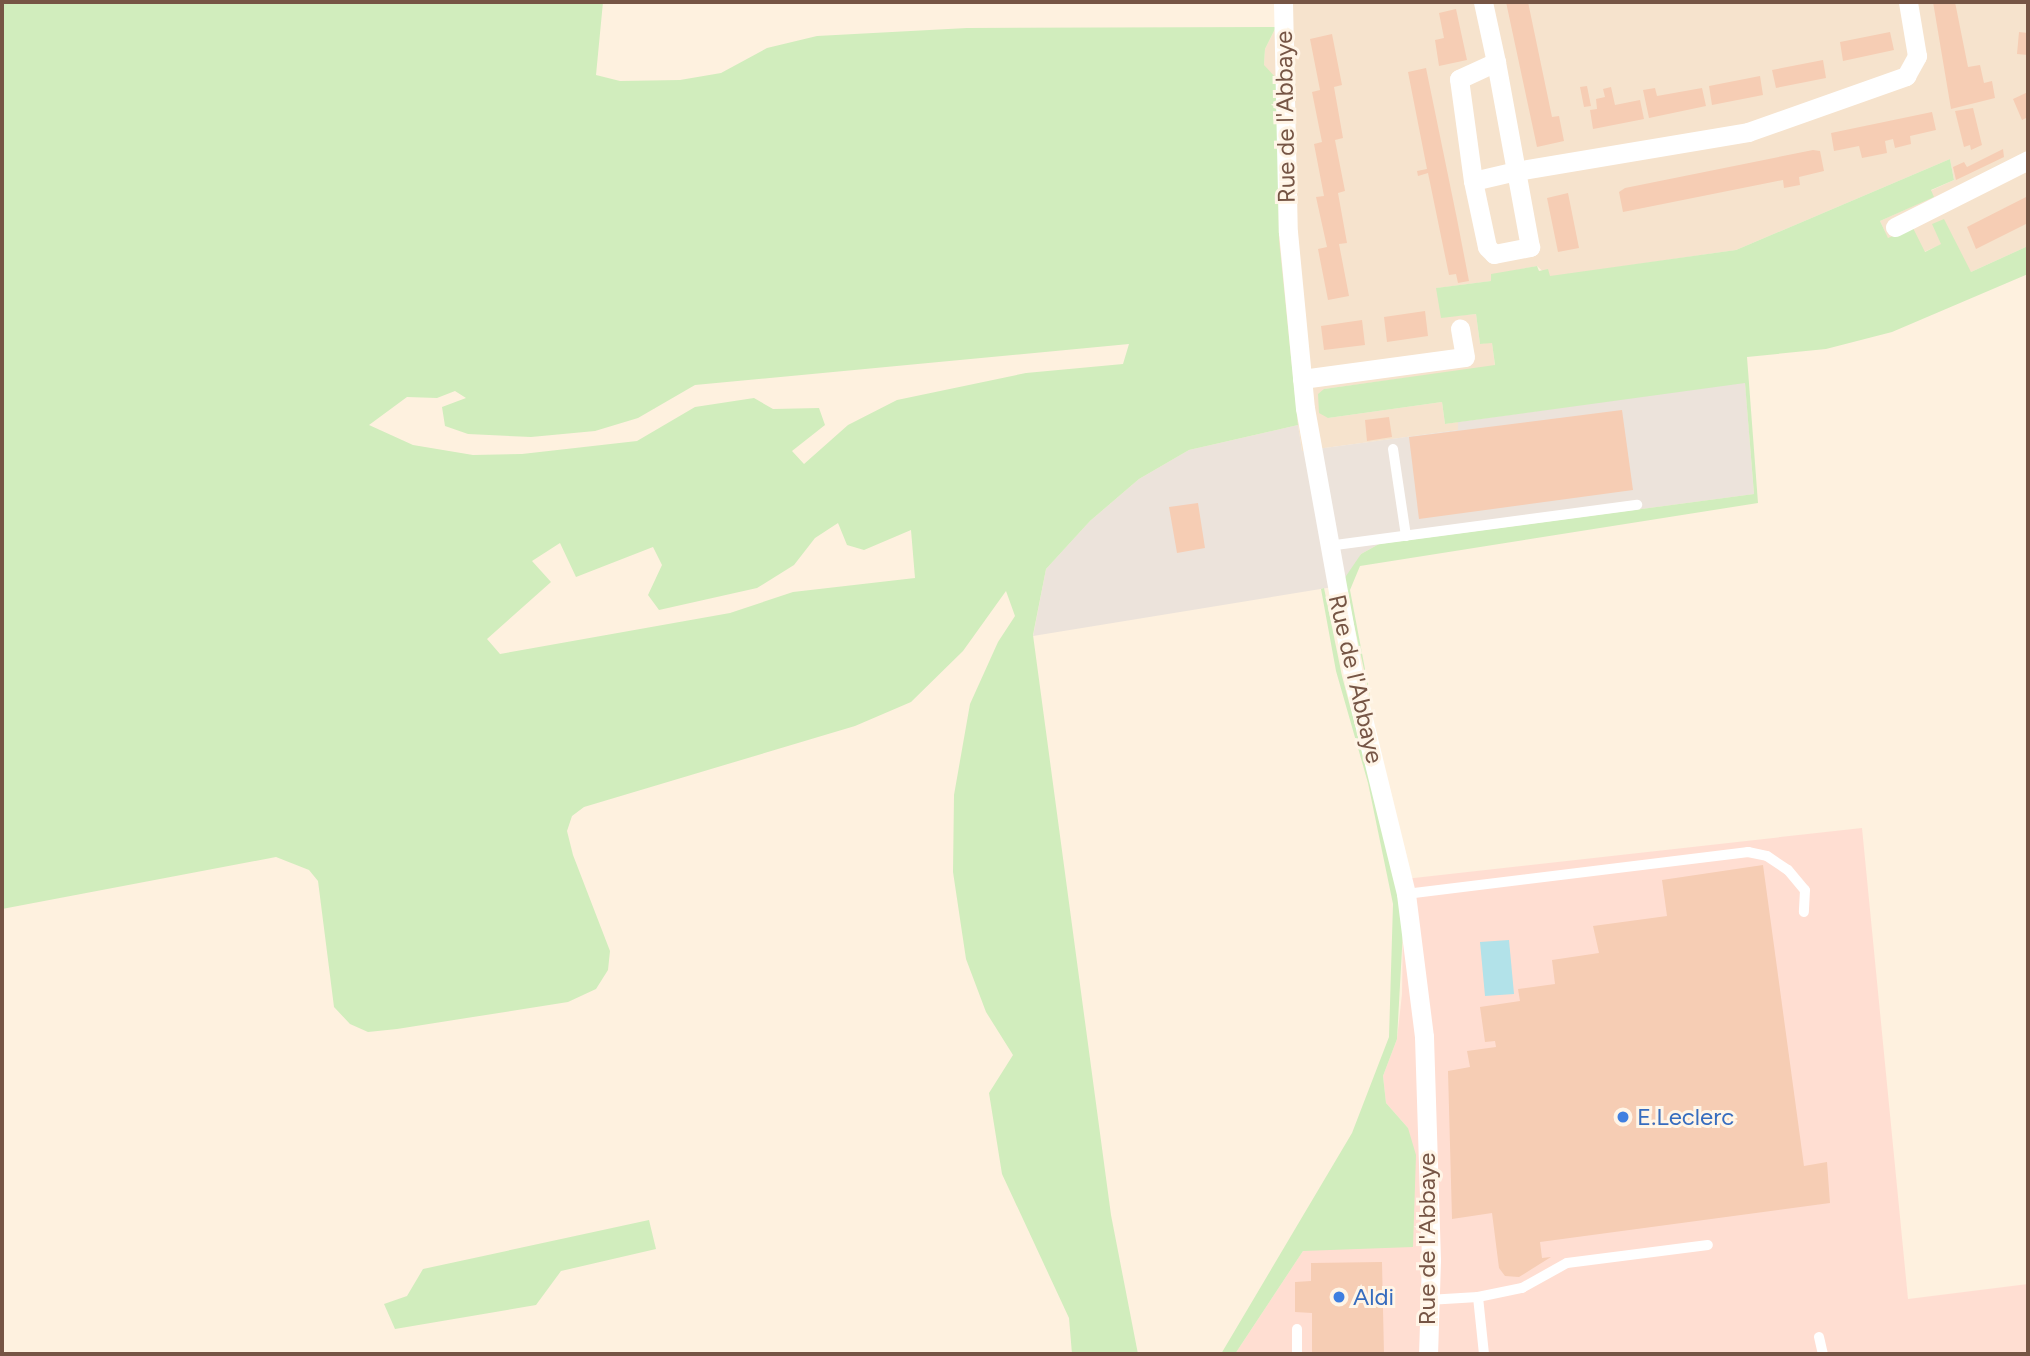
<!DOCTYPE html>
<html>
<head>
<meta charset="utf-8">
<style>
	body { margin:0 }
	#map { position:relative; width:2030px; height:1356px; overflow:hidden; background:#fef1df; font-family:Figtree,sans-serif }
	div>[style] { position:absolute }
	[style*='--x'] { left:calc(var(--x)*1px); top:calc(var(--y)*1px); width:calc(var(--w)*1px); rotate:calc(var(--a)*1deg) }
	.residential>* { inset:0; background:#f6e3cd }
	.commercial>* { inset:0; background:#ffded2 }
	.industrial>* { inset:0; background:#ece3db }
	.green>* { inset:0; background:#d1edbd }
	.water>* { inset:0; background:#b2e2e9 }
	.building>* { inset:0; background:#f6cdb4 }
	.service>* { height:10px; margin:-5px; padding:0 5px; transform-origin:5px; border-radius:5px; background:#fff }
	.minor>* { height:19px; margin:-9.5px; padding:0 9.5px; transform-origin:9.5px; border-radius:9.5px; background:#fff }
	.dots>* { width:19px; height:19px; translate:-50% -50%; box-sizing:border-box; border:4px solid #fff5e7; border-radius:50% }
	span { translate:-50% -50%; white-space:nowrap; text-align:center; line-height:1.15; -webkit-text-stroke:6px #fff5e7; paint-order:stroke }
	.street-label { font-size:24px; color:#765545 }
	.shop-label { font-size:24px; color:#366cbe }
	.left { translate:0 -50%; text-align:left }
	.frame { position:absolute; inset:0; border:4px solid #765545; pointer-events:none }
</style>
</head>
<body>
<div id="map">
	<div class="residential">
		<i style="clip-path:polygon(1277px 2px,2028px 2px,2028px 246px,1971px 272px,1942px 244px,1924px 252px,1888px 239px,1880px 221px,1933px 197px,1930px 191px,1954px 180px,1950px 159px,1736px 250px,1549px 277px,1537px 266px,1491px 275px,1492px 281px,1437px 288px,1442px 317px,1476px 314px,1480px 344px,1492px 342px,1495px 366px,1324px 389px,1328px 418px,1442px 402px,1445px 424px,1458px 422px,1459px 430px,1302px 451px,1286px 343px,1264px 65px,1265px 49px,1276px 27px)"></i>
	</div>
	<div class="commercial">
		<i style="clip-path:polygon(1862px 828px,1908px 1299px,2028px 1284px,2028px 1354px,1235px 1354px,1303px 1251px,1408px 1128px,1386px 1103px,1383px 1076px,1397px 1039px,1402px 994px,1403px 931px,1396px 880px)"></i>
	</div>
	<div class="industrial">
		<i style="clip-path:polygon(1745px 382px,1754px 494px,1379px 544px,1361px 554px,1345px 585px,1033px 636px,1046px 569px,1090px 521px,1139px 479px,1189px 450px,1298px 425px,1302px 451px,1458px 430px,1458px 422px)"></i>
	</div>
	<div class="green">
		<i style="clip-path:polygon(evenodd,2px 2px,603px 2px,596px 75px,620px 81px,680px 80px,721px 73px,767px 48px,817px 36px,967px 28px,1276px 27px,1265px 49px,1264px 65px,1277px 79px,1279px 240px,1298px 425px,1189px 450px,1139px 479px,1090px 521px,1046px 569px,1033px 635px,1111px 1215px,1138px 1354px,1072px 1354px,1069px 1318px,1002px 1174px,989px 1093px,1013px 1055px,986px 1012px,966px 959px,953px 872px,954px 795px,970px 704px,998px 642px,1015px 616px,1006px 591px,963px 651px,911px 702px,855px 726px,584px 807px,572px 816px,567px 831px,573px 855px,610px 951px,608px 970px,596px 989px,568px 1002px,397px 1029px,368px 1032px,350px 1024px,334px 1007px,318px 881px,309px 870px,276px 857px,2px 909px,2px 2px,1129px 344px,1123px 364px,1026px 373px,897px 400px,848px 425px,804px 464px,792px 451px,825px 425px,819px 408px,773px 409px,754px 398px,695px 407px,637px 441px,522px 454px,473px 455px,413px 445px,369px 425px,407px 397px,437px 398px,455px 391px,466px 398px,442px 407px,445px 426px,468px 434px,531px 437px,595px 431px,638px 418px,695px 385px,1129px 344px,2px 2px,838px 523px,847px 545px,864px 550px,911px 530px,915px 578px,793px 592px,730px 613px,500px 654px,487px 639px,551px 582px,532px 561px,560px 543px,576px 577px,653px 547px,662px 565px,648px 595px,659px 610px,757px 588px,794px 565px,815px 538px,838px 523px)"></i>
		<i style="clip-path:polygon(1950px 159px,1954px 180px,1931px 190px,1934px 197px,1880px 221px,1888px 238px,1913px 228px,1925px 252px,1941px 244px,1932px 224px,1944px 219px,1971px 272px,2028px 246px,2028px 274px,1892px 332px,1826px 349px,1747px 357px,1758px 503px,1360px 566px,1350px 590px,1372px 706px,1344px 579px,1361px 554px,1379px 544px,1754px 494px,1745px 383px,1445px 424px,1442px 402px,1328px 418px,1319px 413px,1318px 394px,1324px 389px,1495px 365px,1492px 343px,1480px 344px,1476px 314px,1441px 318px,1436px 288px,1491px 281px,1491px 274px,1537px 266px,1539px 271px,1548px 269px,1550px 276px,1736px 250px)"></i>
		<i style="clip-path:polygon(1324px 588px,1342px 676px,1396px 880px,1403px 931px,1397px 1039px,1383px 1076px,1386px 1103px,1408px 1128px,1416px 1155px,1413px 1247px,1303px 1251px,1235px 1354px,1221px 1354px,1352px 1133px,1389px 1037px,1393px 904px,1368px 783px,1336px 671px,1321px 589px)"></i>
		<i style="clip-path:polygon(649px 1220px,656px 1249px,561px 1271px,536px 1305px,395px 1329px,384px 1304px,407px 1296px,423px 1269px)"></i>
	</div>
	<div class="water">
		<i style="clip-path:polygon(1509px 940px,1514px 994px,1485px 996px,1480px 942px)"></i>
	</div>
	<div class="building">
		<i style="clip-path:polygon(1506px 2px,1528px 2px,1552px 117px,1559px 116px,1564px 141px,1537px 147px)"></i>
		<i style="clip-path:polygon(1933px 2px,1955px 2px,1968px 67px,1980px 65px,1984px 83px,1992px 81px,1995px 98px,1951px 109px)"></i>
		<i style="clip-path:polygon(1456px 9px,1467px 60px,1439px 66px,1435px 40px,1444px 38px,1439px 13px)"></i>
		<i style="clip-path:polygon(1890px 32px,1894px 50px,1843px 61px,1840px 42px)"></i>
		<i style="clip-path:polygon(2019px 32px,2028px 33px,2028px 55px,2017px 54px)"></i>
		<i style="clip-path:polygon(1332px 34px,1342px 85px,1334px 87px,1343px 138px,1335px 140px,1345px 191px,1338px 193px,1347px 243px,1339px 244px,1349px 296px,1328px 300px,1318px 249px,1327px 247px,1316px 197px,1324px 196px,1314px 144px,1322px 142px,1312px 92px,1320px 90px,1310px 39px)"></i>
		<i style="clip-path:polygon(1823px 60px,1826px 78px,1776px 88px,1772px 70px)"></i>
		<i style="clip-path:polygon(1426px 68px,1457px 219px,1469px 281px,1458px 283px,1456px 274px,1449px 275px,1428px 173px,1418px 176px,1417px 171px,1427px 169px,1408px 72px)"></i>
		<i style="clip-path:polygon(1760px 76px,1763px 95px,1712px 105px,1709px 86px)"></i>
		<i style="clip-path:polygon(1587px 86px,1591px 106px,1584px 107px,1580px 87px)"></i>
		<i style="clip-path:polygon(1611px 87px,1615px 105px,1640px 100px,1644px 119px,1593px 129px,1590px 110px,1597px 109px,1596px 99px,1605px 97px,1603px 89px)"></i>
		<i style="clip-path:polygon(1655px 88px,1657px 96px,1702px 88px,1706px 106px,1649px 118px,1643px 90px)"></i>
		<i style="clip-path:polygon(2028px 92px,2028px 117px,2022px 120px,2013px 99px)"></i>
		<i style="clip-path:polygon(1973px 108px,1982px 145px,1971px 150px,1970px 145px,1964px 147px,1955px 111px)"></i>
		<i style="clip-path:polygon(1932px 112px,1936px 130px,1910px 136px,1911px 144px,1895px 148px,1893px 139px,1885px 141px,1887px 153px,1862px 158px,1859px 146px,1834px 151px,1831px 133px)"></i>
		<i style="clip-path:polygon(2003px 149px,2004px 157px,1956px 180px,1953px 167px,1964px 162px,1967px 167px)"></i>
		<i style="clip-path:polygon(1813px 150px,1820px 151px,1824px 171px,1799px 177px,1800px 185px,1784px 188px,1783px 180px,1623px 212px,1619px 192px,1625px 188px)"></i>
		<i style="clip-path:polygon(1568px 193px,1579px 248px,1558px 252px,1547px 198px)"></i>
		<i style="clip-path:polygon(2028px 196px,2028px 223px,1976px 249px,1967px 227px)"></i>
		<i style="clip-path:polygon(1425px 311px,1428px 336px,1387px 342px,1384px 317px)"></i>
		<i style="clip-path:polygon(1362px 320px,1365px 345px,1324px 350px,1321px 326px)"></i>
		<i style="clip-path:polygon(1622px 410px,1633px 490px,1419px 519px,1409px 437px)"></i>
		<i style="clip-path:polygon(1389px 417px,1392px 437px,1367px 441px,1365px 420px)"></i>
		<i style="clip-path:polygon(1198px 503px,1205px 548px,1177px 553px,1169px 507px)"></i>
		<i style="clip-path:polygon(1763px 865px,1804px 1166px,1827px 1162px,1830px 1203px,1540px 1242px,1542px 1258px,1551px 1257px,1519px 1277px,1505px 1276px,1499px 1268px,1492px 1213px,1452px 1219px,1448px 1071px,1470px 1067px,1467px 1051px,1496px 1047px,1495px 1041px,1485px 1042px,1480px 1007px,1520px 1001px,1518px 989px,1555px 984px,1552px 960px,1599px 953px,1593px 926px,1667px 916px,1662px 880px)"></i>
		<i style="clip-path:polygon(1382px 1262px,1384px 1354px,1312px 1354px,1312px 1313px,1295px 1312px,1295px 1282px,1311px 1281px,1311px 1263px)"></i>
	</div>
	<div class="service">
		<i style="--x:1393;--y:449;--w:88;--a:81.5"></i>
		<i style="--x:1328;--y:546;--w:312;--a:-7.6"></i>
		<i style="--x:1406;--y:894;--w:345;--a:-7"></i>
		<i style="--x:1748;--y:852;--w:19;--a:12"></i>
		<i style="--x:1767;--y:856;--w:25;--a:34"></i>
		<i style="--x:1788;--y:870;--w:26;--a:50"></i>
		<i style="--x:1805;--y:890;--w:22;--a:93"></i>
		<i style="--x:1478;--y:1297;--w:45;--a:-11.6"></i>
		<i style="--x:1522;--y:1288;--w:51;--a:-29.1"></i>
		<i style="--x:1567;--y:1263;--w:142;--a:-7.3"></i>
		<i style="--x:1428;--y:1300;--w:50;--a:-3.4"></i>
		<i style="--x:1478;--y:1297;--w:57;--a:84"></i>
		<i style="--x:1819;--y:1337;--w:17;--a:77"></i>
		<i style="--x:1297;--y:1354;--w:25;--a:-90"></i>
	</div>
	<div class="minor">
		<i style="--x:1283;--y:2;--w:230;--a:88.8"></i>
		<i style="--x:1288;--y:232;--w:177;--a:84.5"></i>
		<i style="--x:1305;--y:408;--w:282;--a:79.8"></i>
		<i style="--x:1355;--y:686;--w:214;--a:76.2"></i>
		<i style="--x:1406;--y:894;--w:144;--a:82.8"></i>
		<i style="--x:1424;--y:1037;--w:223;--a:88.2"></i>
		<i style="--x:1431;--y:1260;--w:94;--a:91.8"></i>
		<i style="--x:1483;--y:2;--w:61;--a:77.8"></i>
		<i style="--x:1496;--y:62;--w:111;--a:79.6"></i>
		<i style="--x:1516;--y:171;--w:44;--a:166.9"></i>
		<i style="--x:1473;--y:181;--w:103;--a:-97.8"></i>
		<i style="--x:1459;--y:79;--w:41;--a:-24.7"></i>
		<i style="--x:1473;--y:181;--w:67;--a:78"></i>
		<i style="--x:1487;--y:247;--w:10;--a:45"></i>
		<i style="--x:1494;--y:254;--w:37;--a:-11"></i>
		<i style="--x:1530;--y:247;--w:77;--a:-100.4"></i>
		<i style="--x:1516;--y:171;--w:235;--a:-9.5"></i>
		<i style="--x:1748;--y:132;--w:168;--a:-19.5"></i>
		<i style="--x:1906;--y:76;--w:23;--a:-61"></i>
		<i style="--x:1917;--y:56;--w:55;--a:-99.5"></i>
		<i style="--x:1895;--y:227;--w:149;--a:-26.7"></i>
		<i style="--x:1302;--y:379;--w:164;--a:-7.7"></i>
		<i style="--x:1465;--y:357;--w:29;--a:-100"></i>
	</div>
	<div class="dots">
		<i style="left:1623px;top:1117px;background:#3f7fe0"></i>
		<i style="left:1339px;top:1297px;background:#3f7fe0"></i>
	</div>
	<div class="street-label">
		<span style="left:1285px;top:117px;rotate:-91deg">Rue de l'Abbaye</span>
		<span style="left:1356px;top:679px;rotate:77deg">Rue de l'Abbaye</span>
		<span style="left:1427px;top:1239px;rotate:-90deg">Rue de l'Abbaye</span>
	</div>
	<div class="shop-label">
		<span class="left" style="left:1637px;top:1117px">E.Leclerc</span>
		<span class="left" style="left:1353px;top:1297px">Aldi</span>
	</div>
	<div class="frame"></div>
</div>
</body>
</html>
